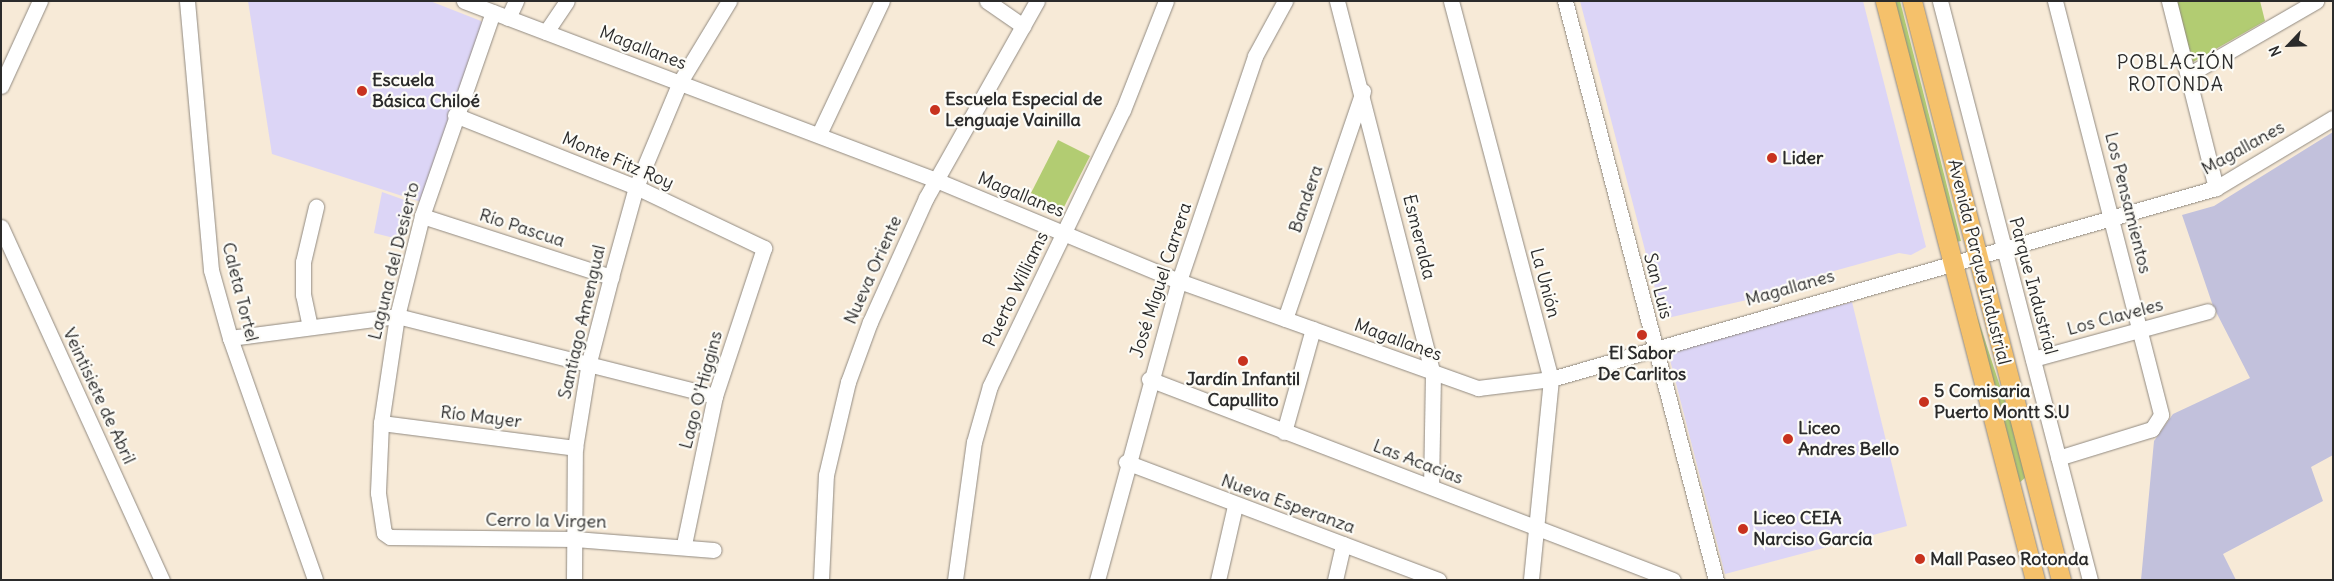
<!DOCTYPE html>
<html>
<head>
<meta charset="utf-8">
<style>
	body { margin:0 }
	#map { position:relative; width:2334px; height:581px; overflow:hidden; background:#f7ead7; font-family:Delius,sans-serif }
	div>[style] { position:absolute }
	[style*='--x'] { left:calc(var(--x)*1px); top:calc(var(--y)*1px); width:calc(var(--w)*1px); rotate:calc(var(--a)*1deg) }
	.built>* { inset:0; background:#dcd5f6 }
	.industrial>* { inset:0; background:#c2c1dc }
	.green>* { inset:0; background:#b2cc72 }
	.roads { filter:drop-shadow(0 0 1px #918a81) drop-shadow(0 0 1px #918a81) }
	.minor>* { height:15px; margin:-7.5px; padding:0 7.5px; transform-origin:7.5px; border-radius:7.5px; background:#fff }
	.major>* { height:19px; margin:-9.5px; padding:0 9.5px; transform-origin:9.5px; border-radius:9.5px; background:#f5c16b }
	.dots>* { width:14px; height:14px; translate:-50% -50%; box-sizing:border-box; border:2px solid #fdfcf7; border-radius:50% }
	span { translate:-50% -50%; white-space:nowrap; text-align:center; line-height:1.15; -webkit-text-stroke:4.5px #fdfcf7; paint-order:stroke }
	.street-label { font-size:18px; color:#2b2b2b }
	.poi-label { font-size:18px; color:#2b2b2b; font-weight:700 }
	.left { translate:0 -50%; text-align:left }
	.neighbourhood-label { font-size:19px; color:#2b2b2b; letter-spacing:1px }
	.frame { position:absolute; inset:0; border:2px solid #2b2b2b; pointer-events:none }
	.north { position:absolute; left:2264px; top:20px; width:50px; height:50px; -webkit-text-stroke:4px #fdfcf7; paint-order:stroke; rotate:246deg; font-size:14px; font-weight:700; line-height:20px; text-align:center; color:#2b2b2b }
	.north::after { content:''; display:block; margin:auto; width:18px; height:22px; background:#2b2b2b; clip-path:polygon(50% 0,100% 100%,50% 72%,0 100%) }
</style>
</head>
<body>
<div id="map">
	<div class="built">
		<i style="clip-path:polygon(248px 1px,430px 1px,481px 21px,484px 28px,421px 202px,272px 154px)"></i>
		<i style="clip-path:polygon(1580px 1px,1863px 1px,1926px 247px,1911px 255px,1899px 253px,1805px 279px,1795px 289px,1663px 319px)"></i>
		<i style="clip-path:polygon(382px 192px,413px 203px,402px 240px,374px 233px)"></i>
		<i style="clip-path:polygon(1852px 302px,1907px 526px,1725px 574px,1668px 352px)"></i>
	</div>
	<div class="industrial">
		<i style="clip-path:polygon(2333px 132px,2333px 455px,2311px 467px,2323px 501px,2223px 554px,2236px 580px,2141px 580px,2154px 441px,2173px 414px,2250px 378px,2213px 306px,2182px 215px,2214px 206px)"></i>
	</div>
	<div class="green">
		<i style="clip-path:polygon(1891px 1px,1900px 1px,1961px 241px,1956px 242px)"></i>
		<i style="clip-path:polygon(2175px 1px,2260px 1px,2265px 21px,2193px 62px)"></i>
		<i style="clip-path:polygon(1058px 140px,1090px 156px,1063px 209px,1031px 193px)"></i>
		<i style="clip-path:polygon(1964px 276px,2012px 423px,2026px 477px,2018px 484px)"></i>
	</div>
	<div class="roads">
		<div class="minor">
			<i style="--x:187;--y:1;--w:270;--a:84.9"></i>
			<i style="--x:211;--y:270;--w:71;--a:74.4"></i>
			<i style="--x:230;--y:338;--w:256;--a:70.6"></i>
			<i style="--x:464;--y:1;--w:505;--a:20.77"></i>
			<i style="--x:936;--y:180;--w:263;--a:22.6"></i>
			<i style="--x:1179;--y:281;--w:318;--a:19.7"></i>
			<i style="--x:1478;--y:388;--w:74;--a:-7"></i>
			<i style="--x:1551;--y:379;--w:692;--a:-16.03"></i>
			<i style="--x:2216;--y:188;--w:136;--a:-30.9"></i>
			<i style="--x:987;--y:1;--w:44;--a:34.8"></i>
			<i style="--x:1337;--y:1;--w:385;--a:75.6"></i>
			<i style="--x:1433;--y:374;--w:112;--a:91"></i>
			<i style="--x:1451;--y:1;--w:391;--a:75.2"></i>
			<i style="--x:1551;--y:379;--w:202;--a:95.7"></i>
			<i style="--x:1565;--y:1;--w:598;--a:75.38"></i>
			<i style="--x:1940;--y:1;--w:598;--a:75.48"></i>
			<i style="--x:2055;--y:1;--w:427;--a:75.6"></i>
			<i style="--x:2161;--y:415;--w:17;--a:123"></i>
			<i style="--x:2152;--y:429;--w:98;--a:162.9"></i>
			<i style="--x:2169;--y:1;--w:193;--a:75.9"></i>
			<i style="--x:493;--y:12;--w:216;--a:109.2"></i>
			<i style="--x:422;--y:216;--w:103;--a:104"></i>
			<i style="--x:397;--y:316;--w:108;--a:98.5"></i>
			<i style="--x:381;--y:423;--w:70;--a:92.5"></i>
			<i style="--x:378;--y:493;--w:40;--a:81.5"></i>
			<i style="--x:384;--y:533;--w:7;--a:34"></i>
			<i style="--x:390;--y:537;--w:185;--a:0.6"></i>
			<i style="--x:575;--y:539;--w:139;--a:4.5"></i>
			<i style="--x:508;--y:18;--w:19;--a:-65"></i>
			<i style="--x:546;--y:32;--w:37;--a:-56"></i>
			<i style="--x:2188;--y:75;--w:148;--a:-30"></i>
			<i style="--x:1;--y:86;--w:94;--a:-65.4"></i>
			<i style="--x:455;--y:115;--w:195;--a:21.7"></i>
			<i style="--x:636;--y:187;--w:142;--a:25.5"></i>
			<i style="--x:764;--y:248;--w:156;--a:108.3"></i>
			<i style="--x:715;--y:396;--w:152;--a:101.8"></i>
			<i style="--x:819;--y:134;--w:147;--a:-64.7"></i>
			<i style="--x:422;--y:216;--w:199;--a:17.9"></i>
			<i style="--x:1;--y:227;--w:388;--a:65.5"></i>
			<i style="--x:1285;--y:319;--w:241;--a:-71.1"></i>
			<i style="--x:310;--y:327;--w:33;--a:-102"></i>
			<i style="--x:303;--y:295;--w:33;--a:-90"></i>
			<i style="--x:303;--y:262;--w:57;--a:-76.7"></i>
			<i style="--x:230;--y:338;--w:168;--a:-7.5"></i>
			<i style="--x:397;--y:316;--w:328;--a:14.1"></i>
			<i style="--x:2033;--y:359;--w:181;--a:-15.3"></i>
			<i style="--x:1149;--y:379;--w:561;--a:20.99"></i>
			<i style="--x:381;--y:423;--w:196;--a:7.3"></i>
			<i style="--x:1284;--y:432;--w:107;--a:-74.3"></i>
			<i style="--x:1126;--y:462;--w:334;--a:20.7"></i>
			<i style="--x:574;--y:580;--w:132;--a:-89.6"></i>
			<i style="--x:575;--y:448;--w:87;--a:-80.8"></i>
			<i style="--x:589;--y:362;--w:88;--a:-75.5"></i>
			<i style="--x:611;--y:277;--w:93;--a:-74.5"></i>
			<i style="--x:636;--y:187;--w:114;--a:-67.3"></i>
			<i style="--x:680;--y:82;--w:95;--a:-58.8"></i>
			<i style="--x:821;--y:580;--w:105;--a:-87.3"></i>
			<i style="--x:826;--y:475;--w:96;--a:-76.7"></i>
			<i style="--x:848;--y:382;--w:64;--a:-69.9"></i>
			<i style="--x:870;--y:322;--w:136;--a:-65.7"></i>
			<i style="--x:926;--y:198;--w:226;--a:-60.6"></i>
			<i style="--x:955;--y:580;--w:139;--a:-82.2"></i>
			<i style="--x:974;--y:442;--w:58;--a:-74.1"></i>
			<i style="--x:990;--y:386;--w:306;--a:-64.3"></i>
			<i style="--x:1123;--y:110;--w:117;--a:-68.5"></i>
			<i style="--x:1097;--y:580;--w:310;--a:-74.7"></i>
			<i style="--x:1179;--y:281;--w:237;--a:-71.3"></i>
			<i style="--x:1255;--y:56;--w:63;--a:-61.4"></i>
			<i style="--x:1218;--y:580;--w:76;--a:-77.1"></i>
			<i style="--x:1335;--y:580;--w:37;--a:-77"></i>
		</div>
		<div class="major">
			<i style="--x:1885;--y:1;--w:598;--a:75.48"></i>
			<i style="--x:1912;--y:1;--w:598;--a:75.57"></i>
		</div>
	</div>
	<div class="dots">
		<i style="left:362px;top:91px;background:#c8321e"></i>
		<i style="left:935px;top:110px;background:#c8321e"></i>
		<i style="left:1772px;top:158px;background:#c8321e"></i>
		<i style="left:1642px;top:335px;background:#c8321e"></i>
		<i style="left:1243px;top:361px;background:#c8321e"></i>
		<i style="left:1924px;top:402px;background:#c8321e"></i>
		<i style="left:1788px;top:439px;background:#c8321e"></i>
		<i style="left:1743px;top:529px;background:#c8321e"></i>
		<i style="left:1920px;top:559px;background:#c8321e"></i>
	</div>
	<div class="street-label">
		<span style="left:643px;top:48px;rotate:21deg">Magallanes</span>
		<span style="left:2243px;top:148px;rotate:-29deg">Magallanes</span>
		<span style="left:618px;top:161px;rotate:23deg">Monte Fitz Roy</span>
		<span style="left:1021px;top:195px;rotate:22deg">Magallanes</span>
		<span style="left:1306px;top:199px;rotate:-71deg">Bandera</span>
		<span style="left:2128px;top:203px;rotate:76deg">Los Pensamientos</span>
		<span style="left:522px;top:228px;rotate:18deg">Río Pascua</span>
		<span style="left:1419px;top:237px;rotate:76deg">Esmeralda</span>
		<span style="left:394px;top:261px;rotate:-76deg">Laguna del Desierto</span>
		<span style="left:1979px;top:262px;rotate:76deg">Avenida Parque Industrial</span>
		<span style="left:873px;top:270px;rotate:-66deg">Nueva Oriente</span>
		<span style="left:1161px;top:280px;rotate:-72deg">José Miguel Carrera</span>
		<span style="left:1545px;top:283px;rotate:75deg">La Unión</span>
		<span style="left:1658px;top:286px;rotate:75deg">San Luis</span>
		<span style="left:2033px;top:286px;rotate:75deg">Parque Industrial</span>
		<span style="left:1790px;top:288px;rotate:-16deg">Magallanes</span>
		<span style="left:1016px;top:289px;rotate:-64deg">Puerto Williams</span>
		<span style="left:240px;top:292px;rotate:76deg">Caleta Tortel</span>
		<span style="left:2115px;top:317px;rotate:-15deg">Los Claveles</span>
		<span style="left:582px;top:322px;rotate:-77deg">Santiago Amengual</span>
		<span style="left:1398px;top:340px;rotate:20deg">Magallanes</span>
		<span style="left:701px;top:390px;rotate:-75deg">Lago O'Higgins</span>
		<span style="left:99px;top:396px;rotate:65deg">Veintisiete de Abril</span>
		<span style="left:481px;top:417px;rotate:7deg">Río Mayer</span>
		<span style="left:1418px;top:462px;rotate:21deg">Las Acacias</span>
		<span style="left:1288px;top:504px;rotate:20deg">Nueva Esperanza</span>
		<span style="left:546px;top:521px;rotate:1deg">Cerro la Virgen</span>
	</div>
	<div class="poi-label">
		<span class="left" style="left:372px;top:91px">Escuela<br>Básica Chiloé</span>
		<span class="left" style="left:945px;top:110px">Escuela Especial de<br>Lenguaje Vainilla</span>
		<span class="left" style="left:1782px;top:158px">Lider</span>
		<span style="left:1642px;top:364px">El Sabor<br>De Carlitos</span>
		<span style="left:1243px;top:390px">Jardín Infantil<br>Capullito</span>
		<span class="left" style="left:1934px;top:402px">5 Comisaria<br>Puerto Montt S.U</span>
		<span class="left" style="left:1798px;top:439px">Liceo<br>Andres Bello</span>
		<span class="left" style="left:1753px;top:529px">Liceo CEIA<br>Narciso García</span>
		<span class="left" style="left:1930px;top:559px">Mall Paseo Rotonda</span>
	</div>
	<div class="neighbourhood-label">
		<span style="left:2176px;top:74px">POBLACIÓN<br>ROTONDA</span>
	</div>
	<div class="frame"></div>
	<div class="north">N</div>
</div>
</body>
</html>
